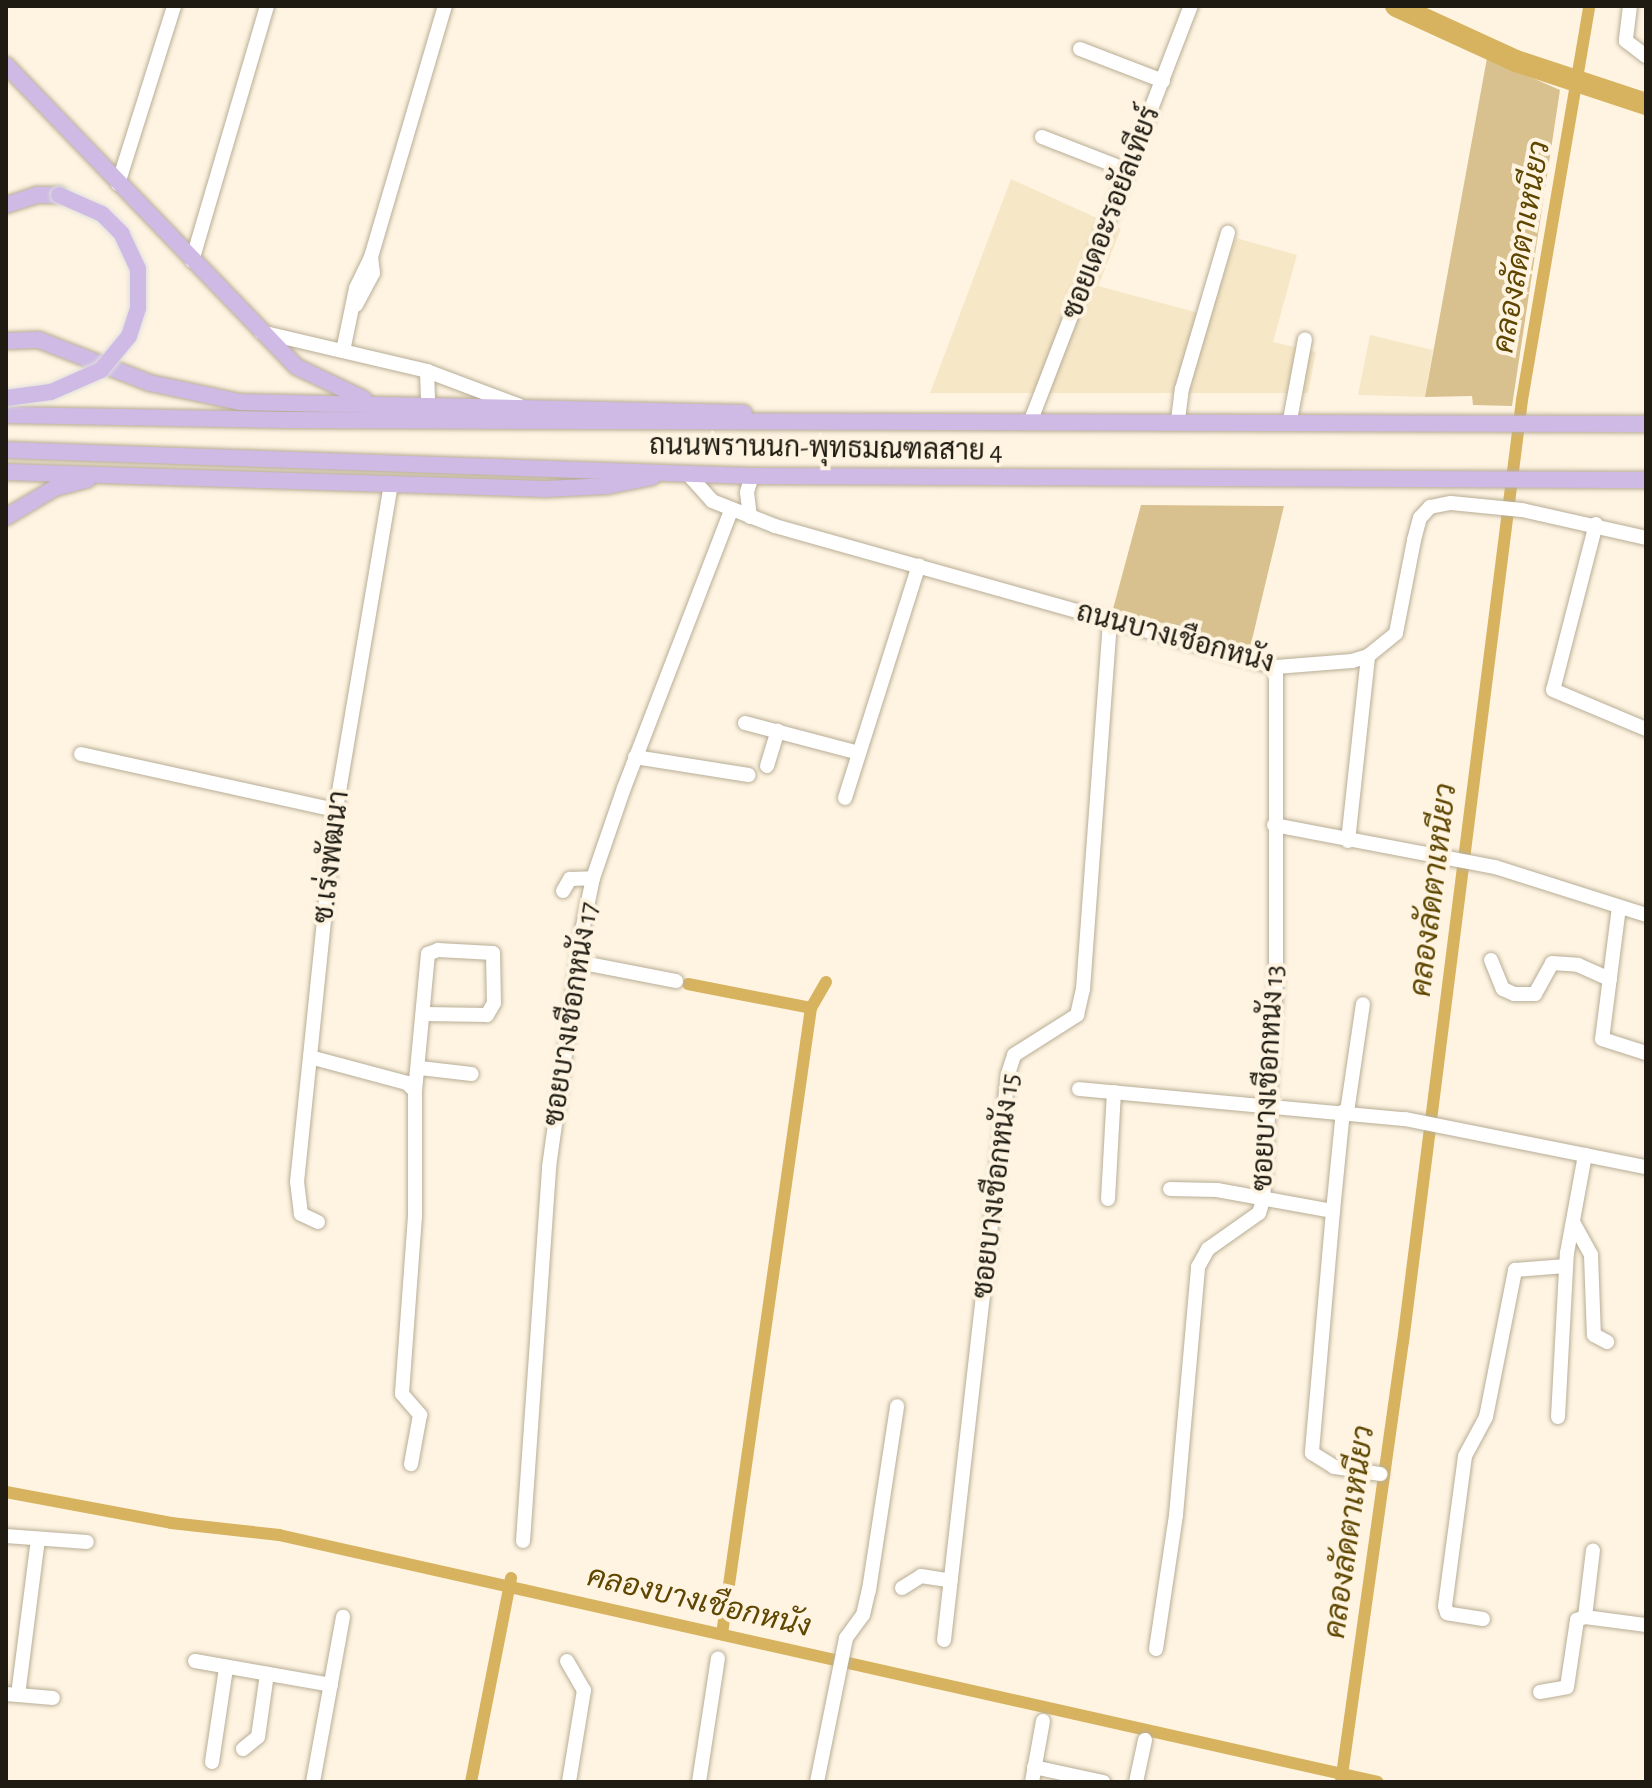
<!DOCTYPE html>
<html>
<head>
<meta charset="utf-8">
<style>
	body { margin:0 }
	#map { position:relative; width:1652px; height:1788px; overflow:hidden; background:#fef4e1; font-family:"Alegreya Sans",Sarabun,sans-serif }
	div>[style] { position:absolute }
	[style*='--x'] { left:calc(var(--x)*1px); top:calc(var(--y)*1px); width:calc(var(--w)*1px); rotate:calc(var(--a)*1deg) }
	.built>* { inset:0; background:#f6e7c7 }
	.green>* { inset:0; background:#d8c18f }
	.canal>* { height:12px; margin:-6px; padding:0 6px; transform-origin:6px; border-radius:6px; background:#d7b360 }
	.river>* { height:22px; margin:-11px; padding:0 11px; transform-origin:11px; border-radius:11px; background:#d7b360 }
	.roads { filter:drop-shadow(0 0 2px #b8ad96) drop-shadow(0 0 2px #b8ad96) }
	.minor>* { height:14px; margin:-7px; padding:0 7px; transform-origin:7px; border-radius:7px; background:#fff }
	.major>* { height:16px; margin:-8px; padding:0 8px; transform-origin:8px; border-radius:8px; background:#cebae4 }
	.bridges { filter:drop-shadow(0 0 2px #e0dfde) drop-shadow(0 0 2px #e0dfde) }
	.major-bridge>* { height:16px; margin:-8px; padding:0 8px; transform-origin:8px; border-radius:8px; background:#cebae4 }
	span { translate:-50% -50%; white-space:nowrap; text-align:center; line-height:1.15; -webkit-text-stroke:8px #fef4e1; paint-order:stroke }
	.street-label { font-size:28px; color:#1f1b12 }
	.water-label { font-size:30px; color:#5e4600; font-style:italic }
	.frame { position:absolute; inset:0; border:8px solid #1f1b12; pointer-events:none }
</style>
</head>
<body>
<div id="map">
	<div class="built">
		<i style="clip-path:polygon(1011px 179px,1121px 229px,1098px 286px,1210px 316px,1236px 238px,1297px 255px,1273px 342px,1316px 352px,1308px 393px,930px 393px)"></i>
		<i style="clip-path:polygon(1370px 335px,1433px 350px,1425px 397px,1358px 395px)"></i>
	</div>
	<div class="green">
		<i style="clip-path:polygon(1487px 58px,1560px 90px,1512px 406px,1473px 405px,1472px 396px,1425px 397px)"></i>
		<i style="clip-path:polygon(1141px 505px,1284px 506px,1250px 648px,1113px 609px)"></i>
	</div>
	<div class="canal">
		<i style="--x:688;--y:984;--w:125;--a:11"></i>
		<i style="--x:6;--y:1492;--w:168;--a:10.6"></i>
		<i style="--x:171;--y:1523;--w:109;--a:6.3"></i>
		<i style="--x:279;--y:1535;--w:1126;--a:12.67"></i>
		<i style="--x:722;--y:1634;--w:632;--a:-81.91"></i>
		<i style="--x:811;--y:1008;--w:30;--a:-60"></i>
		<i style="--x:471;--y:1782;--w:208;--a:-78.9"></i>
		<i style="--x:1341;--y:1782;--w:444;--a:-82"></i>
		<i style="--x:1403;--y:1342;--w:949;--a:-82.8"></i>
		<i style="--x:1522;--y:400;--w:400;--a:-80.3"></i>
	</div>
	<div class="river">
		<i style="--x:1396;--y:6;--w:132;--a:24.6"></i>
		<i style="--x:1516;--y:61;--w:137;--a:18.3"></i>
	</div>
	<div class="roads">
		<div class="minor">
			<i style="--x:1630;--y:6;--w:35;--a:97"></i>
			<i style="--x:1626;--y:41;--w:25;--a:37"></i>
			<i style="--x:1080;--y:49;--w:89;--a:21.1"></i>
			<i style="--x:1042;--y:137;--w:93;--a:21.3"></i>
			<i style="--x:118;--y:184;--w:187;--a:-72.5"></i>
			<i style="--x:192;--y:261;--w:266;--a:-73.6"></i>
			<i style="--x:356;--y:305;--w:36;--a:-62"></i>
			<i style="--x:373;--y:273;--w:16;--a:-97"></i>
			<i style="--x:261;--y:332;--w:171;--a:13.2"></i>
			<i style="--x:427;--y:371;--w:99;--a:20.6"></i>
			<i style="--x:343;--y:351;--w:64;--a:-78.3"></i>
			<i style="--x:356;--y:288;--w:34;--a:-64"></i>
			<i style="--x:371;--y:257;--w:262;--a:-73.6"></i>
			<i style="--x:427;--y:371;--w:34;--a:88"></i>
			<i style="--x:1031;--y:420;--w:444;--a:-68.9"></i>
			<i style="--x:1178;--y:420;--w:31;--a:-83"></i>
			<i style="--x:1182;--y:389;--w:163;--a:-73.6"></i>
			<i style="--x:1290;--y:420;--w:82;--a:-79.5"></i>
			<i style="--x:688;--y:474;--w:36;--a:48"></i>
			<i style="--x:712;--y:501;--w:68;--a:21.6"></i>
			<i style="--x:775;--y:526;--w:520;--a:15.72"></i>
			<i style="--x:1276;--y:667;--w:76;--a:-4.5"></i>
			<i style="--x:1352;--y:661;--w:17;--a:-17"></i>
			<i style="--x:1368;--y:656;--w:36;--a:-39"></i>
			<i style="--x:1396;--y:633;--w:95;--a:-79"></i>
			<i style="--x:1414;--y:540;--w:23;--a:-75"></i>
			<i style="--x:1420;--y:518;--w:15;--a:-48"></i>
			<i style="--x:1430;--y:507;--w:21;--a:-11"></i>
			<i style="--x:1451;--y:503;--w:71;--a:5.6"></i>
			<i style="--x:1522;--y:510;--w:127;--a:12.7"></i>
			<i style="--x:750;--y:517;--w:25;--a:-97"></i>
			<i style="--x:747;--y:492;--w:17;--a:-73"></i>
			<i style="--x:1596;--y:524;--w:171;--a:104.5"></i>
			<i style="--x:1553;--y:690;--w:101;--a:22.8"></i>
			<i style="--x:745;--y:723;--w:118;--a:14.7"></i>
			<i style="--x:81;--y:754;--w:261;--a:12.4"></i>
			<i style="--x:635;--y:757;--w:115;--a:9"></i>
			<i style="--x:767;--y:766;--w:37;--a:-73"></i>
			<i style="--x:845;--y:798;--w:244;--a:-72.4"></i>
			<i style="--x:1274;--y:825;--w:225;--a:10.8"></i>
			<i style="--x:1495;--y:867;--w:158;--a:17.6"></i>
			<i style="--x:1348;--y:841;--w:186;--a:-83.8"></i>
			<i style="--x:563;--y:891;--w:14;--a:-60"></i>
			<i style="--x:570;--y:879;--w:23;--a:-2"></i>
			<i style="--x:1619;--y:907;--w:133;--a:97.3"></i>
			<i style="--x:1602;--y:1039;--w:46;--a:17.7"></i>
			<i style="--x:1491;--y:960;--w:31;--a:68"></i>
			<i style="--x:1503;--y:989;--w:12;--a:24"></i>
			<i style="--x:1514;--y:994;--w:21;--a:0"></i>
			<i style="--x:1535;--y:994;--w:35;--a:-61"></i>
			<i style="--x:1552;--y:963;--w:26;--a:4"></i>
			<i style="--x:1578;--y:965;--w:35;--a:24"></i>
			<i style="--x:578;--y:962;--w:100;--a:11"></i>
			<i style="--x:310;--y:1057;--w:100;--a:15"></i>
			<i style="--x:407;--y:1083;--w:11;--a:45"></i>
			<i style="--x:415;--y:1091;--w:125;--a:90"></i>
			<i style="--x:415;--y:1216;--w:178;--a:94.2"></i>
			<i style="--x:402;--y:1394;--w:28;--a:49"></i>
			<i style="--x:420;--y:1415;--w:50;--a:100.4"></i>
			<i style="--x:420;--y:1068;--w:52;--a:6.6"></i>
			<i style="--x:1079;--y:1089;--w:327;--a:5.3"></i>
			<i style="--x:1405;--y:1119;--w:246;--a:11.3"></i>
			<i style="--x:415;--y:1091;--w:138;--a:-84.6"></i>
			<i style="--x:428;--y:954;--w:11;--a:-22"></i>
			<i style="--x:438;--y:950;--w:55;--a:3.1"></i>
			<i style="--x:493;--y:953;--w:50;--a:88.9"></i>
			<i style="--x:494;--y:1003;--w:14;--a:120"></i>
			<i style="--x:487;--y:1015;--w:63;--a:-179.1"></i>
			<i style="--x:1347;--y:1112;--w:109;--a:-81.6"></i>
			<i style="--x:1170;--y:1189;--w:47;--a:1.2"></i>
			<i style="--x:1217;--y:1190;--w:118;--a:10.3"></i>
			<i style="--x:1333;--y:1211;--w:243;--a:95"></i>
			<i style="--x:1312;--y:1453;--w:26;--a:32"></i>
			<i style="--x:1334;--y:1467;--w:47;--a:8.7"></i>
			<i style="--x:1108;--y:1199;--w:107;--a:-86.8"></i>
			<i style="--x:1333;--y:1211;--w:100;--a:-84.3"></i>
			<i style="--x:318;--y:1222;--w:19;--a:-155"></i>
			<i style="--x:301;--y:1214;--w:32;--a:-97"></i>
			<i style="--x:297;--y:1182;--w:363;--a:-84.1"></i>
			<i style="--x:334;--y:821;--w:342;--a:-80.4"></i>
			<i style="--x:1574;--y:1224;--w:35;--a:61"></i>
			<i style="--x:1591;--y:1255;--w:80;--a:87.9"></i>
			<i style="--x:1594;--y:1335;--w:15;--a:28"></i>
			<i style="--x:1558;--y:1417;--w:164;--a:-86.9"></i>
			<i style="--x:1567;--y:1253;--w:100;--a:-79.6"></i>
			<i style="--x:6;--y:1536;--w:81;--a:4.2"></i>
			<i style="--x:523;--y:1541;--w:375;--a:-86"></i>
			<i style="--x:549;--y:1167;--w:238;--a:-82"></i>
			<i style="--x:582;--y:931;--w:54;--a:-78.3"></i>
			<i style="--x:593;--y:878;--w:95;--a:-71"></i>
			<i style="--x:624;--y:788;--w:297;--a:-68.9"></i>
			<i style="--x:902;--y:1588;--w:22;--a:-32"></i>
			<i style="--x:921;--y:1576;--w:30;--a:9"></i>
			<i style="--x:1585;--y:1617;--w:62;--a:7.5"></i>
			<i style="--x:1483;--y:1619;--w:36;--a:-171"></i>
			<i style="--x:1447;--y:1613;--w:7;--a:-106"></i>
			<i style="--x:1445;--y:1606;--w:151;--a:-82.4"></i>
			<i style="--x:1465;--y:1456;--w:44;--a:-61.7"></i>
			<i style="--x:1486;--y:1417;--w:150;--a:-78.8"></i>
			<i style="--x:1515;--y:1270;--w:51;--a:-4.5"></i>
			<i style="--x:944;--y:1640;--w:570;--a:-83.55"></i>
			<i style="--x:1008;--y:1074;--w:20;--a:-72"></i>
			<i style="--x:1014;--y:1055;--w:75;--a:-32.4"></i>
			<i style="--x:1077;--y:1015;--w:27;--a:-77"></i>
			<i style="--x:1083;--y:989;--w:368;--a:-85.8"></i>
			<i style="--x:1156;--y:1649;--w:135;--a:-81.5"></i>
			<i style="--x:1176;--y:1515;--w:249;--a:-84.9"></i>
			<i style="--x:1198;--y:1267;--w:21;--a:-61"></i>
			<i style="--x:1208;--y:1249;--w:62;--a:-35.2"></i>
			<i style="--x:1259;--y:1213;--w:13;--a:-72"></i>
			<i style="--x:1263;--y:1201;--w:220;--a:-86.6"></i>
			<i style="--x:1276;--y:981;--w:314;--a:-90"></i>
			<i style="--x:195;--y:1661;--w:138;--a:10"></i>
			<i style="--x:567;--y:1661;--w:34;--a:60"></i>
			<i style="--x:584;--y:1690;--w:93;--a:99.3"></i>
			<i style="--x:1540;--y:1692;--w:27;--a:-10"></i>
			<i style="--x:1567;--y:1687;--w:68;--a:-81.5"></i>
			<i style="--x:1577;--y:1620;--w:9;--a:-21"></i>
			<i style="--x:1585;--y:1617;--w:67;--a:-83.2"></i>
			<i style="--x:6;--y:1694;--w:47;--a:4.9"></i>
			<i style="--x:18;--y:1695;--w:157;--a:-82.7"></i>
			<i style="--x:243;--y:1749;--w:19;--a:-39"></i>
			<i style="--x:258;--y:1737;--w:64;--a:-81.9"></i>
			<i style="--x:212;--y:1762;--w:95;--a:-81.5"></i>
			<i style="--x:1034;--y:1767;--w:71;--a:12.3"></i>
			<i style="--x:313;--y:1782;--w:168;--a:-79.7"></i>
			<i style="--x:699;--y:1782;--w:125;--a:-81.3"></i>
			<i style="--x:817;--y:1782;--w:147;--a:-78.6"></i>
			<i style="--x:846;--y:1638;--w:29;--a:-54"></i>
			<i style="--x:863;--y:1615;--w:26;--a:-77"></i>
			<i style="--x:869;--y:1590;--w:186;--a:-81.3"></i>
			<i style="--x:1032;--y:1782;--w:62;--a:-79.8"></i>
			<i style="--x:1136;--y:1782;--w:43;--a:-77.9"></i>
		</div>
		<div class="major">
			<i style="--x:6;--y:65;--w:419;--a:46.1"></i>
			<i style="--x:297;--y:367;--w:74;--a:25.5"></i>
			<i style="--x:6;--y:205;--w:33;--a:-18"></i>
			<i style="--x:37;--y:195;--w:22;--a:0"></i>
			<i style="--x:6;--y:341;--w:33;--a:-2"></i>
			<i style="--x:39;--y:340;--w:119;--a:21.2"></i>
			<i style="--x:150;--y:383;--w:92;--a:11.9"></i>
			<i style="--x:240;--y:402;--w:504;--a:1.25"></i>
			<i style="--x:6;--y:415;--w:281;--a:1"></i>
			<i style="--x:287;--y:420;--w:1359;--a:0.17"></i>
			<i style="--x:6;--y:450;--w:746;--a:2"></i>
			<i style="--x:752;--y:476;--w:894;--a:0.26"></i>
			<i style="--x:6;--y:472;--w:540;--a:1.8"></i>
			<i style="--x:546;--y:489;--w:61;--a:-2.8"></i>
			<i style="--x:607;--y:486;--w:46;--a:-11.3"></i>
			<i style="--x:6;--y:517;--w:57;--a:-30.6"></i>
			<i style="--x:55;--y:488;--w:34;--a:-15"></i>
		</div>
	</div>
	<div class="bridges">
		<div class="major-bridge">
			<i style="--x:6;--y:398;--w:45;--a:-7.6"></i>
			<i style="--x:51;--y:392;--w:55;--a:-23.7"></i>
			<i style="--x:101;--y:370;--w:44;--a:-50.5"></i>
			<i style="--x:129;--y:336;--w:29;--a:-72"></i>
			<i style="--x:138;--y:308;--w:39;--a:-90"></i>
			<i style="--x:138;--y:269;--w:38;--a:-115"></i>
			<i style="--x:122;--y:234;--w:28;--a:-135"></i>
			<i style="--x:102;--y:214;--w:47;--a:-156.2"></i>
		</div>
	</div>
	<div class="street-label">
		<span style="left:1112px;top:213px;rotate:-69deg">ซอยเดอะรอยัลเทียร์</span>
		<span style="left:826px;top:449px;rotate:1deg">ถนนพรานนก-พุทธมณฑลสาย 4</span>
		<span style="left:1175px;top:638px;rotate:15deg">ถนนบางเชือกหนัง</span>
		<span style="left:332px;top:857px;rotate:-83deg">ซ.เร่งพัฒนา</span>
		<span style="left:572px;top:1014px;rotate:-81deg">ซอยบางเชือกหนัง 17</span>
		<span style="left:1269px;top:1078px;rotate:-87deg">ซอยบางเชือกหนัง 13</span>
		<span style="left:997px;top:1186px;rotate:-83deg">ซอยบางเชือกหนัง 15</span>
	</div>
	<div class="water-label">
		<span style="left:1522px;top:247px;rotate:-80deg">คลองลัดตาเหนียว</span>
		<span style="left:1434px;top:890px;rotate:-83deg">คลองลัดตาเหนียว</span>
		<span style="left:1350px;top:1532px;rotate:-82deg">คลองลัดตาเหนียว</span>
		<span style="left:699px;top:1602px;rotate:13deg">คลองบางเชือกหนัง</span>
	</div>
	<div class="frame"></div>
</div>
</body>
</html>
